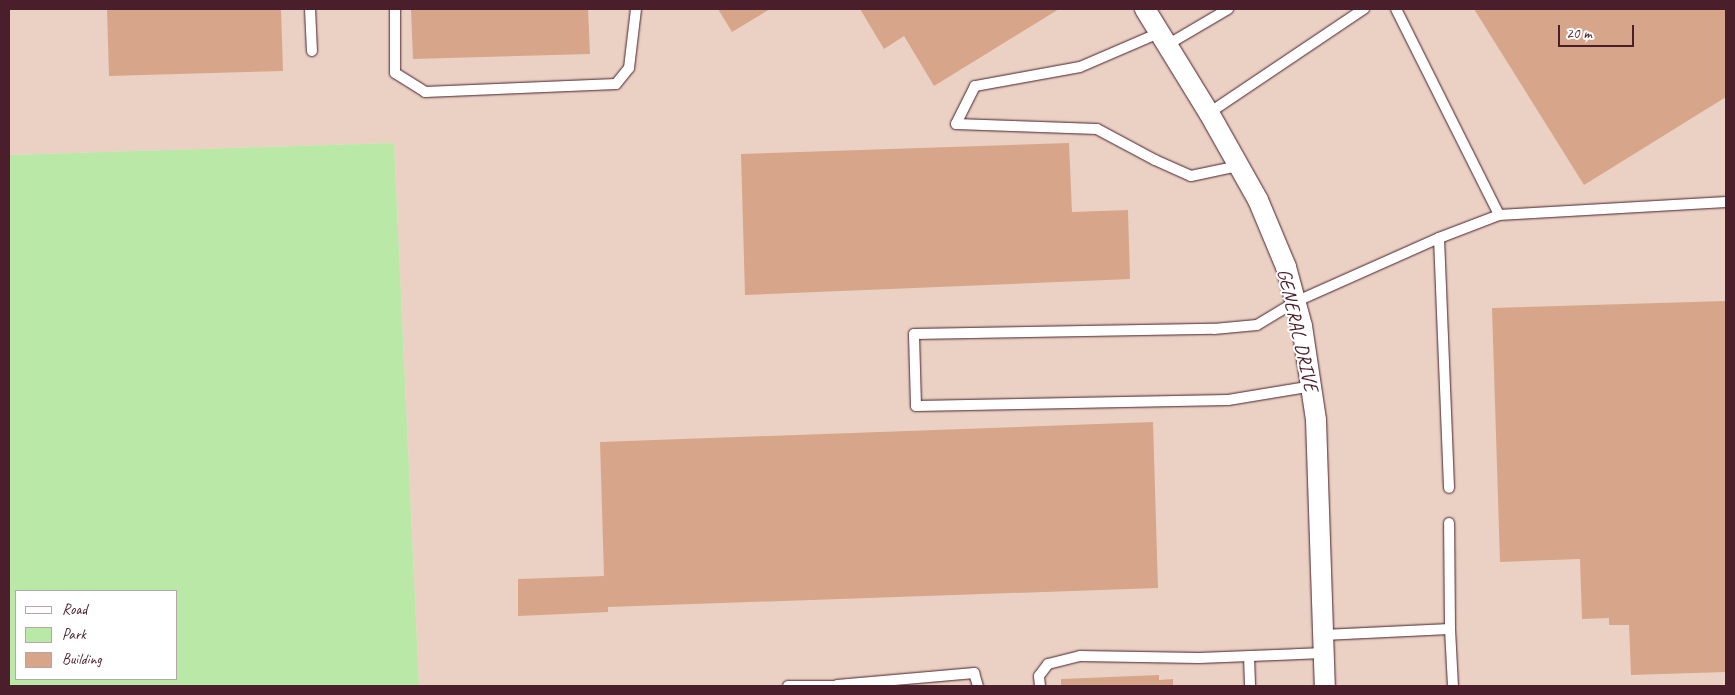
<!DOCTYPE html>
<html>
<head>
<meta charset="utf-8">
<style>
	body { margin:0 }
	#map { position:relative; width:1735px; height:695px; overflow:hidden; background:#f3e4dc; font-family:Caveat,sans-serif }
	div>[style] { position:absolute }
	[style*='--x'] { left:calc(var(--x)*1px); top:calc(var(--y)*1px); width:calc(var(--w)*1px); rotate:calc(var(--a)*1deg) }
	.built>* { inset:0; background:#ebd1c3 }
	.green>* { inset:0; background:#b9e8a7 }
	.building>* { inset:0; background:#d7a68a }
	.roads { filter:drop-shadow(0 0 1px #4a1f2b) drop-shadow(0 0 1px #4a1f2b) }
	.lane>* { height:10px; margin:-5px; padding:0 5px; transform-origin:5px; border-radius:5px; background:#fff }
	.street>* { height:20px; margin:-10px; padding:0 10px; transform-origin:10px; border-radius:10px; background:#fff }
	span { translate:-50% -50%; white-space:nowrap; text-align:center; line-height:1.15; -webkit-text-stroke:4px #fff; paint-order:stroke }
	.street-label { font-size:20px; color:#4a1f2b }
	.frame { position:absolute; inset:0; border:10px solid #4a1f2b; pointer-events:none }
	.legend { position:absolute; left:15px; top:590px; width:162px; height:90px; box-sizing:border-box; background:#fff; border:1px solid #b7a5aa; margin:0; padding:6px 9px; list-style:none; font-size:15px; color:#4a1f2b }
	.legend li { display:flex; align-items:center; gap:10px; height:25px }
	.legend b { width:25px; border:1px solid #b7a5aa }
	.scale { position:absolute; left:1558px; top:25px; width:76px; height:22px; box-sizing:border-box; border:2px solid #4a1f2b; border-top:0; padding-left:6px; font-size:15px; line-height:18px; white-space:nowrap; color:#4a1f2b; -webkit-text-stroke:4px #fff; paint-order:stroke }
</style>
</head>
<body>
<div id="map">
	<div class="built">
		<i style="clip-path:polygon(9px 9px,1726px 9px,1726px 686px,419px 686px,394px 143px,9px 155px)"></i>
	</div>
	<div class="green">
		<i style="clip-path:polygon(evenodd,394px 143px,419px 686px,9px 686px,9px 155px,394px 143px,16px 591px,176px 591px,176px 679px,16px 679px,16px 591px)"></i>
	</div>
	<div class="building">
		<i style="clip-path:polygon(107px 9px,281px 9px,283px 71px,109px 76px)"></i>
		<i style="clip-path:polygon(411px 9px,588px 9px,590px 54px,413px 59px)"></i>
		<i style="clip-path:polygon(718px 9px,770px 9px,732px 32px)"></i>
		<i style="clip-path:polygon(860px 9px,1059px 9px,934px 86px,904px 36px,884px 49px)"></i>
		<i style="clip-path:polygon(1474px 9px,1726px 9px,1726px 97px,1584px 185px)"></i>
		<i style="clip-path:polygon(1069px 143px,1072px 212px,1128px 210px,1130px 279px,745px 295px,741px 154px)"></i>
		<i style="clip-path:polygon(1726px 301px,1726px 672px,1631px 675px,1629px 625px,1609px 625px,1609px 618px,1582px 619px,1580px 559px,1500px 562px,1492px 308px)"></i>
		<i style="clip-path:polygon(1153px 422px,1158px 588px,608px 607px,608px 612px,518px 616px,518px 579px,604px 576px,600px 442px)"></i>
		<i style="clip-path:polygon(1159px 675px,1159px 680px,1173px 679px,1173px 686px,1061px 686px,1061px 679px)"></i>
	</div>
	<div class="roads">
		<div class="lane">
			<i style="--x:310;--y:9;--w:42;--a:87.3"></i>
			<i style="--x:395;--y:9;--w:64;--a:90"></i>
			<i style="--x:395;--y:73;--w:36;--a:32"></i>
			<i style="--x:425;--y:92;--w:191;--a:-2.4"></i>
			<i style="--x:616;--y:84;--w:21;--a:-51"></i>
			<i style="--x:629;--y:68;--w:59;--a:-83.2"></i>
			<i style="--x:1396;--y:9;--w:230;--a:63.4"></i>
			<i style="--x:1159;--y:33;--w:86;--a:156.7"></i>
			<i style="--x:1080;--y:67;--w:107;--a:169.7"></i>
			<i style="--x:975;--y:86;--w:42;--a:116.6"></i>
			<i style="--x:956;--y:124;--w:141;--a:2"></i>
			<i style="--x:1097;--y:129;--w:66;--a:28.1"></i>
			<i style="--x:1155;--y:160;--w:39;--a:24"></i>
			<i style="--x:1191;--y:176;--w:49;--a:-11.8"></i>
			<i style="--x:1167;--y:45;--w:71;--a:-30.5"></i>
			<i style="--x:1209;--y:113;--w:187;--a:-33.9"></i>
			<i style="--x:1439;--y:238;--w:250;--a:87.7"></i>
			<i style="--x:1313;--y:386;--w:86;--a:170.6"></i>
			<i style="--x:1228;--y:400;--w:312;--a:178.9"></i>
			<i style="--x:916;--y:406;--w:72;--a:-91.6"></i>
			<i style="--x:914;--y:334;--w:300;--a:-1"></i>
			<i style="--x:1214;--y:329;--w:43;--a:-5.3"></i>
			<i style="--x:1257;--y:325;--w:44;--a:-31.2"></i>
			<i style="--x:1295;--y:302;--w:158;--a:-24"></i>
			<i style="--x:1439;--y:238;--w:64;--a:-21"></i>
			<i style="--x:1499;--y:215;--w:227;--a:-3.3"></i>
			<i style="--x:1450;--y:629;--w:57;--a:87"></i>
			<i style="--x:1323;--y:635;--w:127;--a:-2.7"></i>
			<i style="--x:1450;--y:629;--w:106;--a:-90.5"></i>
			<i style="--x:1249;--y:656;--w:30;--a:88"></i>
			<i style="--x:837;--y:685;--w:138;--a:-5"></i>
			<i style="--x:974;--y:673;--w:14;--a:73"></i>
			<i style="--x:788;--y:686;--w:49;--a:0"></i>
			<i style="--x:1040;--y:686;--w:10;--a:-96"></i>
			<i style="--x:1039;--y:676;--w:15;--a:-53"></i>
			<i style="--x:1048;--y:664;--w:33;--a:-14"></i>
			<i style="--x:1080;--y:656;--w:119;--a:1"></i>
			<i style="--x:1199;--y:658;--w:125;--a:-2.3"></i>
		</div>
		<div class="street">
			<i style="--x:1145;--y:9;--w:122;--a:58.4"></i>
			<i style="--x:1209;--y:113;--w:100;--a:60.6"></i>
			<i style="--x:1258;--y:200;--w:73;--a:67.3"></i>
			<i style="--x:1286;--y:267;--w:61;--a:74.8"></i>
			<i style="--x:1302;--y:326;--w:95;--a:81.5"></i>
			<i style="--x:1316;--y:420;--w:266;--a:88.1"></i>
		</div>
	</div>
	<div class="street-label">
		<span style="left:1298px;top:330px;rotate:77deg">GENERAL DRIVE</span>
	</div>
	<div class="frame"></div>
	<ul class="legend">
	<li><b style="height:6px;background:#fff"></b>Road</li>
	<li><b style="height:14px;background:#b9e8a7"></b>Park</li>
	<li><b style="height:14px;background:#d7a68a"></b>Building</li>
	</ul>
	<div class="scale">20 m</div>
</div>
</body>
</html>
